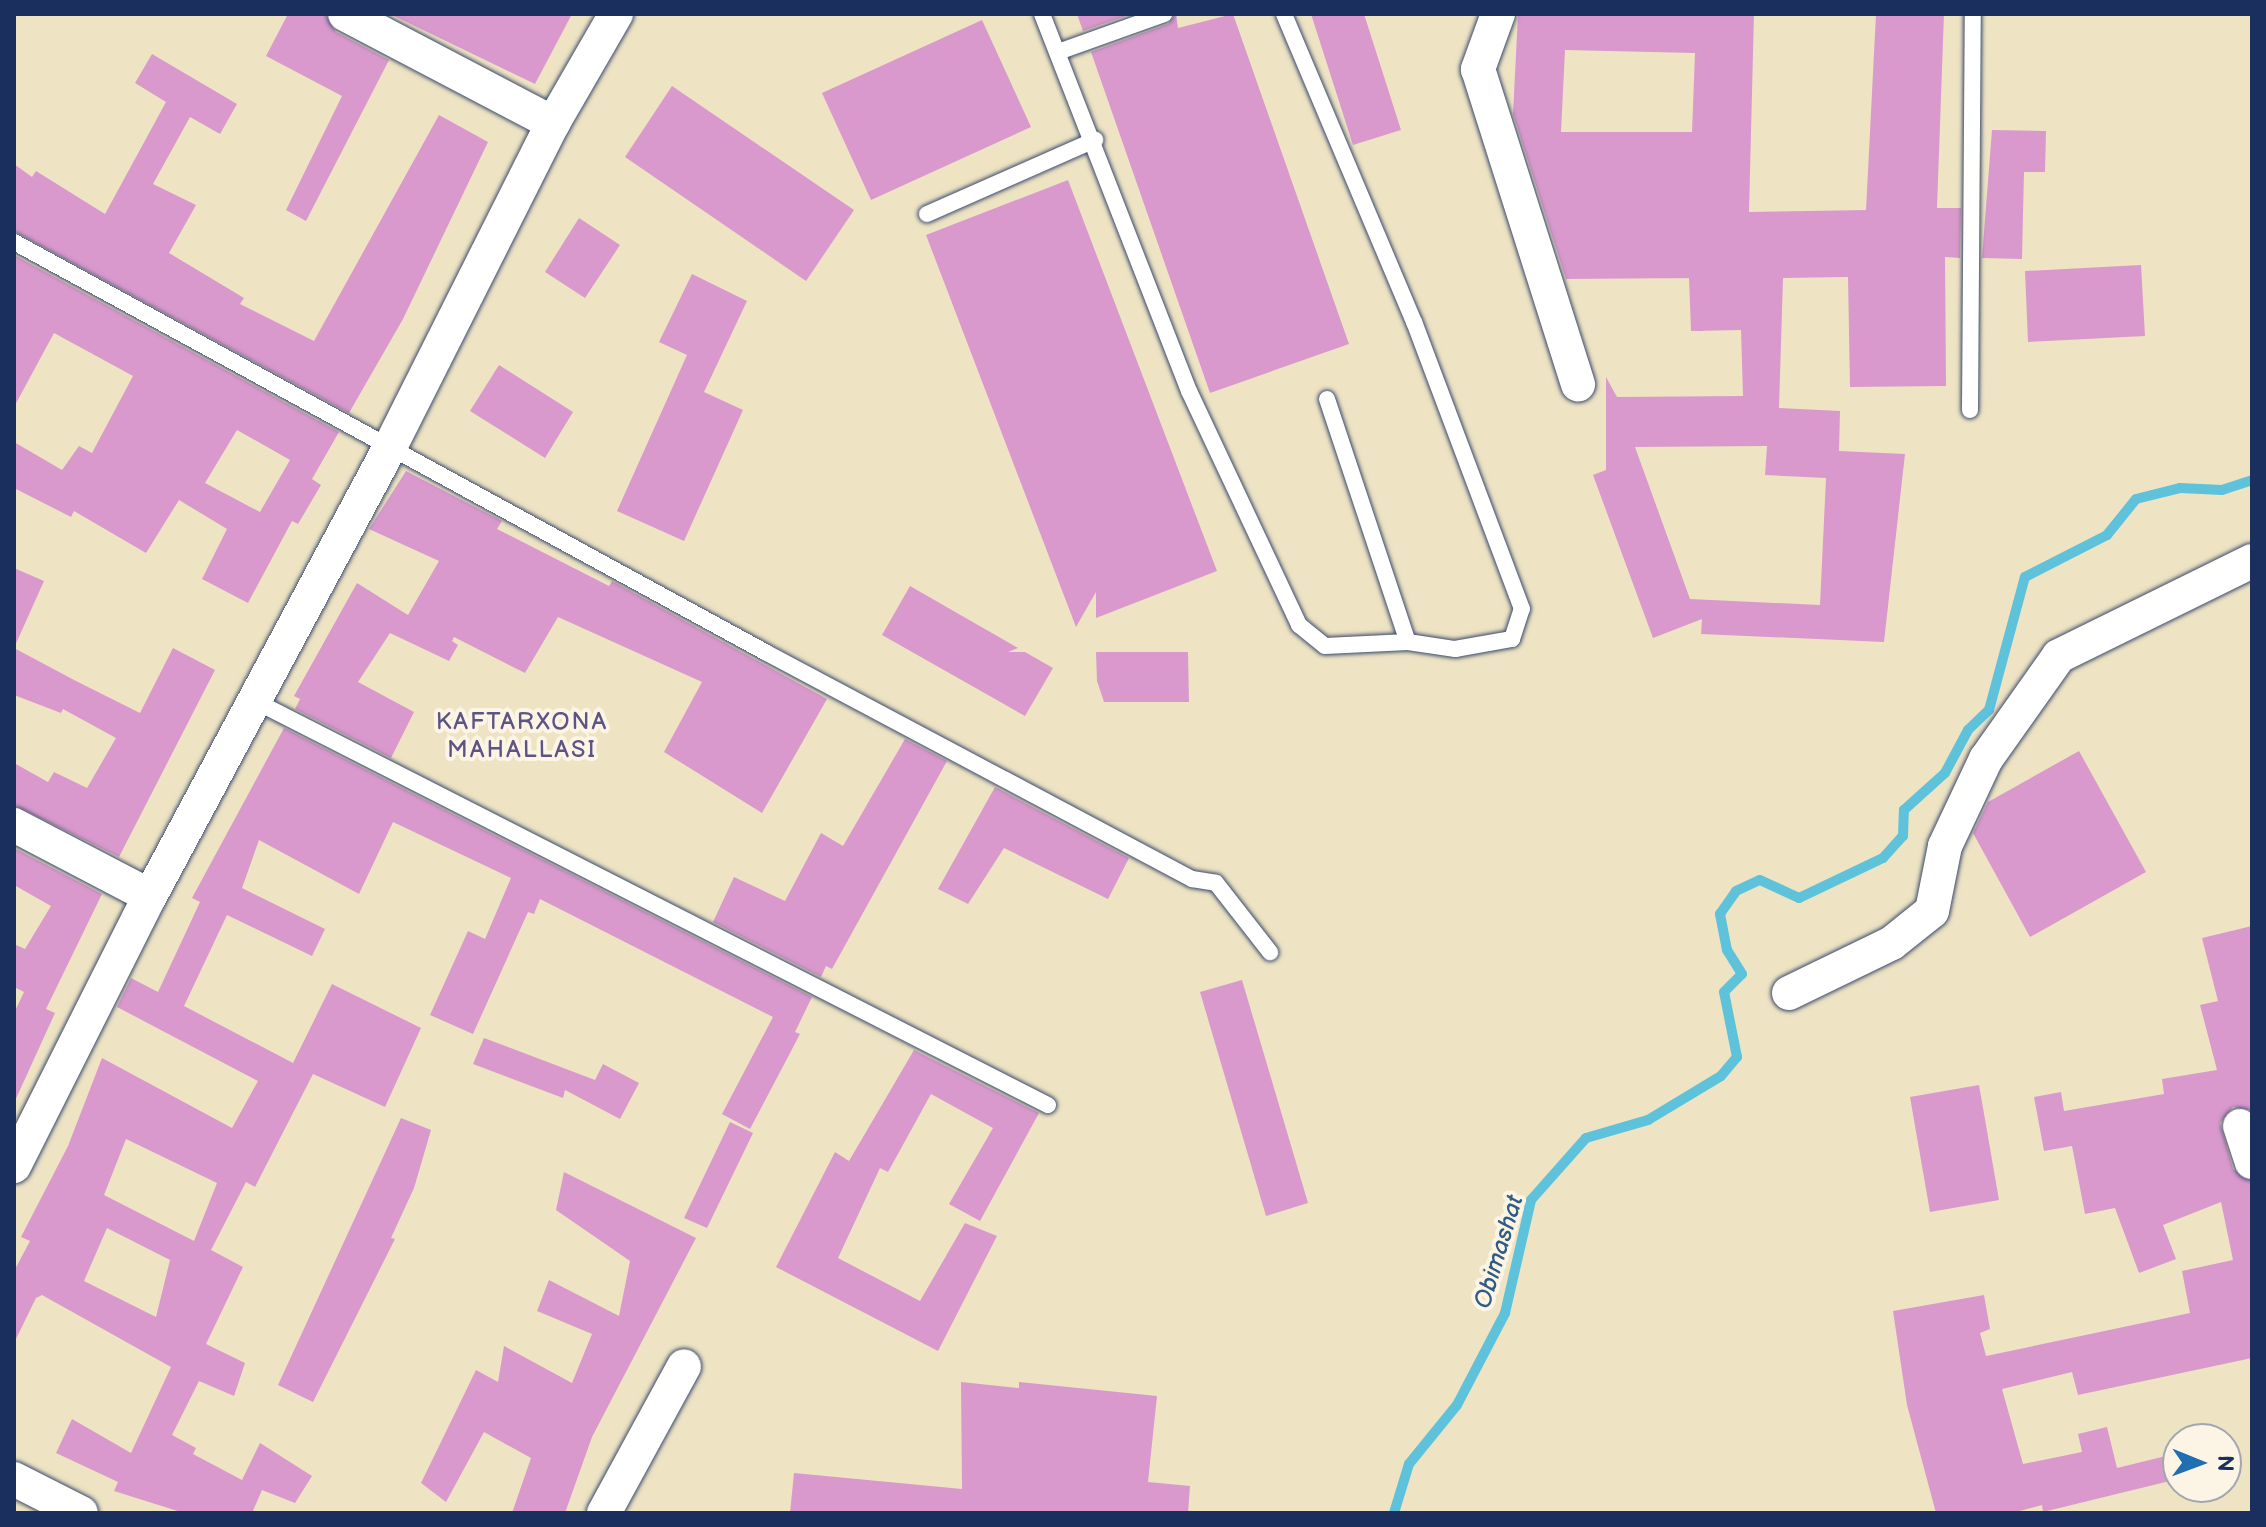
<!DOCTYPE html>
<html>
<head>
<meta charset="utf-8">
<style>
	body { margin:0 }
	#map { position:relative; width:2266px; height:1527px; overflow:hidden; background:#eee4c4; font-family:"Balsamiq Sans",sans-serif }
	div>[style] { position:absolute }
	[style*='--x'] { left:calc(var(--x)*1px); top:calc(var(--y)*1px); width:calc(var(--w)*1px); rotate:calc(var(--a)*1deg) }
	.stream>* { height:10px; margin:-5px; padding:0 5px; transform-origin:5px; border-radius:5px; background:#5ec2db }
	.building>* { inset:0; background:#d999cc }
	.roads { filter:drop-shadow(0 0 2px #3b4a6d) drop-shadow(0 0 2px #3b4a6d) }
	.lane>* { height:16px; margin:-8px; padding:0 8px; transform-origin:8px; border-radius:8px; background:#fff }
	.street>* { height:34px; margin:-17px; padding:0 17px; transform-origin:17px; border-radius:17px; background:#fff }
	span { translate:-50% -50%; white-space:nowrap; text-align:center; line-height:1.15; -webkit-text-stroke:8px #fcf5e5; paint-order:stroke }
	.neighbourhood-label { font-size:24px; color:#5e5484; letter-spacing:2px }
	.water-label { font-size:24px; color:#2f5b84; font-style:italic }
	.frame { position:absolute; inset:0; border:16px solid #1b2f5e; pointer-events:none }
	.north { position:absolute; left:2162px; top:1423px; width:80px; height:80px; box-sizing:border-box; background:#fcf5e5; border:2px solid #a2a6af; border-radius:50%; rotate:91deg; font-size:22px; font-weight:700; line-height:32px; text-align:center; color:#1b2f5e }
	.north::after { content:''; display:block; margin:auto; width:28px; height:36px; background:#1f6fb2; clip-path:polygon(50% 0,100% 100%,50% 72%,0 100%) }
</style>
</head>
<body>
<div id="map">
	<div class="stream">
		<i style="--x:1394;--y:1513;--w:51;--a:-73"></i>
		<i style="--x:1409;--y:1464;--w:76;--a:-50.9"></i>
		<i style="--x:1457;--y:1405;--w:104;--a:-62.4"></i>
		<i style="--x:1505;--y:1313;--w:116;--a:-77"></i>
		<i style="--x:1531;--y:1200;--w:83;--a:-48.4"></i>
		<i style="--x:1586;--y:1138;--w:65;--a:-16.2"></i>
		<i style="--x:1648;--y:1120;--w:85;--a:-31.1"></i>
		<i style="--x:1721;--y:1076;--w:25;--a:-50"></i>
		<i style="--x:1737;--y:1057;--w:66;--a:-101.3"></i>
		<i style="--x:1724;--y:992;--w:25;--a:-45"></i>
		<i style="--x:1742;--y:974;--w:28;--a:-122"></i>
		<i style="--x:1727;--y:950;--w:37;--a:-101"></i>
		<i style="--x:1720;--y:914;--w:28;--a:-55"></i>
		<i style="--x:1736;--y:891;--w:26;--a:-25"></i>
		<i style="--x:1760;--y:880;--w:43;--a:24.8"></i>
		<i style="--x:1799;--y:898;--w:93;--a:-25.5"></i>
		<i style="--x:1883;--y:858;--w:30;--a:-48"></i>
		<i style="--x:1903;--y:836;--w:26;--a:-88"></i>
		<i style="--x:1904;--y:810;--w:55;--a:-42.1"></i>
		<i style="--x:1945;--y:773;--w:49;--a:-61.9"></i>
		<i style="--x:1968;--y:730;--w:29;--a:-44"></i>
		<i style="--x:1989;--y:710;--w:138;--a:-74.9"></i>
		<i style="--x:2025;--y:577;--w:92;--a:-27.1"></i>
		<i style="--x:2107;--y:535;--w:46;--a:-51.1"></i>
		<i style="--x:2136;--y:499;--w:45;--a:-14"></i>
		<i style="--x:2180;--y:488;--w:42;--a:2.7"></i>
		<i style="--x:2222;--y:490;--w:32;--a:-18"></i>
	</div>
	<div class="building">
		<i style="clip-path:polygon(288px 14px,325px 14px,336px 32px,389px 60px,306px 221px,286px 210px,342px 96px,266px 56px)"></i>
		<i style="clip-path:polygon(390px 14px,572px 14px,535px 84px)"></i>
		<i style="clip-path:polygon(1077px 14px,1131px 14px,1083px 31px)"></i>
		<i style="clip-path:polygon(1176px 14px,1178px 28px,1233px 14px,1349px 344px,1210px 393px,1091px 52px,1168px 24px)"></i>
		<i style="clip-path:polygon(1311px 14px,1364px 14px,1401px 130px,1353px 145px)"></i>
		<i style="clip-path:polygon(evenodd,1518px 14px,1754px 14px,1749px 212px,1866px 210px,1876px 14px,1944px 14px,1937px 208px,1961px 208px,1960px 258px,1945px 257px,1946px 386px,1850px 387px,1848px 277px,1783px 278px,1779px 408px,1840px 411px,1839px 451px,1905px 454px,1884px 642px,1701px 634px,1702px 619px,1653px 638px,1593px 475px,1606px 470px,1606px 377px,1617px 397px,1743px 396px,1741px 330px,1691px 331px,1689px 278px,1566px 279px,1513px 114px,1518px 14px,1565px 50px,1695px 53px,1692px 132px,1561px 132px,1565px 50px,1518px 14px,1767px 446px,1765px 475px,1826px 478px,1820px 605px,1690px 599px,1635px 447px,1767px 446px)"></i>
		<i style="clip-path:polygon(982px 20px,1031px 127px,871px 200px,822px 93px)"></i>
		<i style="clip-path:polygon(152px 54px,237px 104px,220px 134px,190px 117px,153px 184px,196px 205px,169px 253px,244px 298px,240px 304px,314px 341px,439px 115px,488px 142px,403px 319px,349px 413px,14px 231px,14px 164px,32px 177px,36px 171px,105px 214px,166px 102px,135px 83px)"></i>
		<i style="clip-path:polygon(672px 86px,854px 210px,806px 281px,625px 157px)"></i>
		<i style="clip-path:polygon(1992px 130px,2046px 131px,2045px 172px,2024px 172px,2022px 259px,1982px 258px)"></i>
		<i style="clip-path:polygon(1068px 180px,1217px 571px,1096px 618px,1096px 592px,1076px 627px,926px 235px)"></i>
		<i style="clip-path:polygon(579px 218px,620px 245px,585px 298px,545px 272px)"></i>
		<i style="clip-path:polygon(evenodd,14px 255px,339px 432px,312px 479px,321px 485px,298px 524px,292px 521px,248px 603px,202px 579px,227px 529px,179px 500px,146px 553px,74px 511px,71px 517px,14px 488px,14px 442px,62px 470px,79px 446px,92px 453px,133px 376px,54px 333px,14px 407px,14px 255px,237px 430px,290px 460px,260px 512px,205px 483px,237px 430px)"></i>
		<i style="clip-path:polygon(2141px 265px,2145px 336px,2028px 342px,2025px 271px)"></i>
		<i style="clip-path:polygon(692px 274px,747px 301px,704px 392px,743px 410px,684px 541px,617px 511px,687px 355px,659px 342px)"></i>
		<i style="clip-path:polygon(499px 365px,573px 412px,545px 458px,470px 411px)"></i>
		<i style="clip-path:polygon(406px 471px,502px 521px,497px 529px,609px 586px,612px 581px,827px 699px,762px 813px,664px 752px,702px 682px,558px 617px,525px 673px,454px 637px,452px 641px,458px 645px,449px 661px,390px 633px,358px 682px,414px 712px,391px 758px,295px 709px,300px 699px,294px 696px,357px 583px,408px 615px,439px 561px,369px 529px)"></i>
		<i style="clip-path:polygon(14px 568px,44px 581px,14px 648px,76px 681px,140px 713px,173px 648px,215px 670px,119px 857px,14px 805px,14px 763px,48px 782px,54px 772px,87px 788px,116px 738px,63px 709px,61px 713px,14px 695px)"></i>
		<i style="clip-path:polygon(910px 586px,1018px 648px,1008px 652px,1025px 652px,1053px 668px,1025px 716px,882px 635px)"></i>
		<i style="clip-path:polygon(1096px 652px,1188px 652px,1189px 702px,1104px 702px,1097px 681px)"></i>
		<i style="clip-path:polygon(evenodd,284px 728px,812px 997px,795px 1032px,800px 1034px,750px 1129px,722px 1114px,773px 1017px,540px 899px,534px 914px,528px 912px,473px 1034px,430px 1015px,468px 931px,485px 939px,511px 878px,393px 822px,359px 894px,259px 840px,242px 888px,325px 929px,312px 956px,227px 915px,184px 1006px,293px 1063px,332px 984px,421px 1028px,385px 1107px,313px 1074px,255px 1187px,246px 1182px,211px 1250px,243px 1267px,206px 1344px,245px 1363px,234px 1396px,199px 1381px,172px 1435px,196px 1448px,193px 1454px,242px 1480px,260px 1443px,312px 1476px,295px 1503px,262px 1490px,252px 1513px,184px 1513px,114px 1491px,118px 1482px,56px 1453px,72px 1419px,131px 1453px,171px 1367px,42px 1295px,36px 1298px,14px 1343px,14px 1271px,30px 1241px,21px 1237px,68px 1146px,102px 1058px,232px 1128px,258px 1081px,117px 1007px,131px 978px,158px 992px,200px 902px,192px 898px,284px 728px,126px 1139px,217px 1183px,194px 1241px,104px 1195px,126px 1139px,284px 728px,107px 1228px,170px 1260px,156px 1317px,84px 1281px,107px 1228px)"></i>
		<i style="clip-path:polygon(905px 739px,947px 761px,832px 969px,826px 966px,821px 977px,713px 922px,734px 877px,785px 901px,821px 833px,843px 846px)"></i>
		<i style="clip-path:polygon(2079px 751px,2146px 872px,2030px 937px,1973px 833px,1988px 802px)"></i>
		<i style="clip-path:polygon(995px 787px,1129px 858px,1108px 899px,1004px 848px,968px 904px,938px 889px)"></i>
		<i style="clip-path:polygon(14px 848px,102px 894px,46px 1009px,55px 1013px,14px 1103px,14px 1013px,24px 992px,14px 987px,14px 944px,25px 949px,51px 906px,14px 885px)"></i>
		<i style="clip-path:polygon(2252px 926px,2252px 1110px,2233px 1107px,2220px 1123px,2233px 1169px,2252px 1181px,2252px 1358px,2078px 1395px,2072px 1372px,2002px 1389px,2023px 1464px,2082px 1452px,2078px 1434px,2107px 1427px,2117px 1468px,2178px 1453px,2178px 1479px,2043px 1512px,2042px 1505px,2012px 1513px,1936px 1513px,1907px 1405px,1893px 1311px,1984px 1295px,1990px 1329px,1980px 1333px,1986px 1356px,2190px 1313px,2182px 1271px,2233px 1260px,2221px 1202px,2163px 1225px,2176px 1259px,2139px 1273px,2115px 1208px,2085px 1214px,2072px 1146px,2044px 1151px,2034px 1097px,2061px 1092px,2064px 1111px,2164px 1094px,2162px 1079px,2217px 1070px,2200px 1005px,2218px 1001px,2202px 938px)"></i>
		<i style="clip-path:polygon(1242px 980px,1308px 1203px,1266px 1216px,1200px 992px)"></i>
		<i style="clip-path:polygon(484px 1038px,595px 1080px,603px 1064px,639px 1083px,620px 1119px,565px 1090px,563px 1098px,473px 1064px)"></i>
		<i style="clip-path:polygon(914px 1050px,1039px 1113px,980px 1221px,949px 1204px,993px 1128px,931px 1094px,888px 1172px,880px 1168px,838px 1258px,920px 1301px,965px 1223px,997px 1236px,938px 1351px,776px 1267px,835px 1152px,849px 1161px)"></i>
		<i style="clip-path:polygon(1979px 1085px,1999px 1200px,1930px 1212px,1910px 1097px)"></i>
		<i style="clip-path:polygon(401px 1118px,431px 1130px,414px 1188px,391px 1238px,395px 1239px,313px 1402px,278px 1385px)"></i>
		<i style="clip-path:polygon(730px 1122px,753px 1133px,707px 1228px,684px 1218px)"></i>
		<i style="clip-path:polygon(564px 1172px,696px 1238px,592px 1437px,565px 1513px,512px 1513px,531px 1458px,484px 1432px,446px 1502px,421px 1483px,476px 1370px,498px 1382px,504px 1346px,572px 1383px,592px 1334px,537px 1311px,549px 1280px,619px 1316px,630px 1261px,556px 1210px)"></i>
		<i style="clip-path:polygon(961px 1382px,1019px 1388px,1019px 1382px,1157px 1396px,1148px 1482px,1190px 1486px,1188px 1513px,790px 1513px,794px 1473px,962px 1489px)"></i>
	</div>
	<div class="roads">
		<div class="lane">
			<i style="--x:1042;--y:14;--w:405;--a:68.7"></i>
			<i style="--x:1189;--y:391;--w:259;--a:64.8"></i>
			<i style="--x:1299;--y:625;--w:33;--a:39"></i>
			<i style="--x:1325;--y:646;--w:83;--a:-2.8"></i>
			<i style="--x:1408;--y:642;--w:48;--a:8.5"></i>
			<i style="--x:1455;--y:649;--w:58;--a:-10"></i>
			<i style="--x:1512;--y:639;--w:32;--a:-72"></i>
			<i style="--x:1522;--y:609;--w:307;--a:-110.6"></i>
			<i style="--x:1414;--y:322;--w:334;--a:-112.9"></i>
			<i style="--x:1058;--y:52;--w:113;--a:-19.7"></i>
			<i style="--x:927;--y:214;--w:184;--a:-23.8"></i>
			<i style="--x:14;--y:242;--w:856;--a:28.63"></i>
			<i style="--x:765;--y:652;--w:484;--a:28"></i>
			<i style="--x:1192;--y:879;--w:24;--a:9"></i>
			<i style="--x:1216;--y:883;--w:88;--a:52"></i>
			<i style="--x:1327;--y:399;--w:256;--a:71.6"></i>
			<i style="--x:1970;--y:410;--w:396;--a:-89.6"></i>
			<i style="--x:255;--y:701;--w:890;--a:27"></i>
		</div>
		<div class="street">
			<i style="--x:345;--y:14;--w:235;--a:27.7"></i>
			<i style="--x:1498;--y:14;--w:59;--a:110"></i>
			<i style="--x:1478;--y:69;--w:331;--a:72.4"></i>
			<i style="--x:14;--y:825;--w:153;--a:27.6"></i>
			<i style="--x:1789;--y:993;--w:114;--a:-25.9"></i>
			<i style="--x:1892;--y:943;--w:51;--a:-38.7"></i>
			<i style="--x:1932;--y:911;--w:66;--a:-78.7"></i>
			<i style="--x:1945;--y:846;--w:96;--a:-64.8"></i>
			<i style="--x:1986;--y:759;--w:126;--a:-54.7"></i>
			<i style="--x:2059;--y:656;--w:215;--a:-26.2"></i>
			<i style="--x:2240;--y:1126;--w:38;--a:72"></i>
			<i style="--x:14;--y:1166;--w:302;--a:-63.3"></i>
			<i style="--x:150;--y:896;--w:507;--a:-61.87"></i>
			<i style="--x:389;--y:449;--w:365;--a:-63.3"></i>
			<i style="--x:553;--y:123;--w:126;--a:-60"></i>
			<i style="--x:14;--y:1479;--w:75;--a:26.9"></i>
			<i style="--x:604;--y:1513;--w:167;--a:-61.4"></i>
		</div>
	</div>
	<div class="neighbourhood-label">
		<span style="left:522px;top:736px">KAFTARXONA<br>MAHALLASI</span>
	</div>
	<div class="water-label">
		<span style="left:1499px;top:1252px;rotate:-73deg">Obimashat</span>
	</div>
	<div class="frame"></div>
	<div class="north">N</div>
</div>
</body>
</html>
